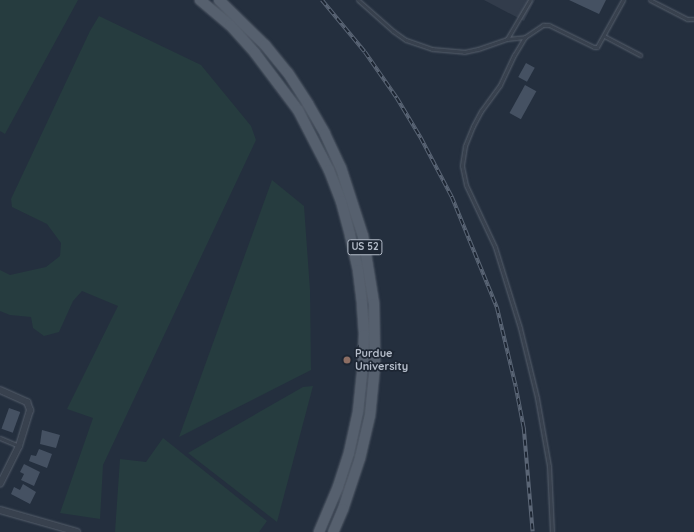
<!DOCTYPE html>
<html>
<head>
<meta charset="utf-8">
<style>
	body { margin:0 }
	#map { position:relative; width:694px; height:532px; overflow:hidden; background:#242f3e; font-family:Quicksand,sans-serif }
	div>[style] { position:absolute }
	.airport>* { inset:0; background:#323c4b }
	.green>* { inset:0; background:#263c3f }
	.building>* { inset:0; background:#455162; transform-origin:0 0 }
	.roads { filter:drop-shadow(0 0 1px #565f6c) drop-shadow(0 0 1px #565f6c) }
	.lane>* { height:3px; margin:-1.5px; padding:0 1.5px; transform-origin:1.5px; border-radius:1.5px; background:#38414e }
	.street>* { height:6px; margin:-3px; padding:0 3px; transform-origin:3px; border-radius:3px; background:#38414e }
	.primary>* { height:10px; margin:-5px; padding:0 5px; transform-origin:5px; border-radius:5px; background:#56606e }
	.rail>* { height:3.5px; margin-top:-1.75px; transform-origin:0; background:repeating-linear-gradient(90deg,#1d2633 0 6px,#5a6575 0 12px); box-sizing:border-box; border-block:1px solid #5a6575 }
	.dots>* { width:11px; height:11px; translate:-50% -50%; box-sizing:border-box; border:2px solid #1d2633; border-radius:50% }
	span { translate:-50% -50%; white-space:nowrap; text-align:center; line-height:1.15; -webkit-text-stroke:3.5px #1d2633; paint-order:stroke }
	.shield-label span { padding:1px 3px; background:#1d2633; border:1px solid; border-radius:3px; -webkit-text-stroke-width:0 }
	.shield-label { font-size:10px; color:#b4bcc9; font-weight:700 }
	.poi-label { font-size:11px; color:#b4bcc9; font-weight:700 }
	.left { translate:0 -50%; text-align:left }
</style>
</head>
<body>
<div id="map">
	<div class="airport">
		<i style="clip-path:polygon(484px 0,535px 0,524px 21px)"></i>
	</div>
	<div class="green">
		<i style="clip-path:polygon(0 0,78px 0,5px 134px,0 131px)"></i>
		<i style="clip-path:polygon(99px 16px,201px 65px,251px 126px,256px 140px,103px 465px,100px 519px,60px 513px,93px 418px,67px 409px,118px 306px,82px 291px,73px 301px,59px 332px,44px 336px,33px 328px,31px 317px,10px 315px,0 311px,0 270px,10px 275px,46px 267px,60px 256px,61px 243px,47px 224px,12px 207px,11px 199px,90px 31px)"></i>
		<i style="clip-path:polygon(272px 180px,304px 206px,310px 290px,311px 370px,179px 437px)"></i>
		<i style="clip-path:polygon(313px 386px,277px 522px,188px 453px,303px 387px)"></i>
		<i style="clip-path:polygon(163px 438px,267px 521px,259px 532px,115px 532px,120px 459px,146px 462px)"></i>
	</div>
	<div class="building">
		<i style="clip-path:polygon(569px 0,606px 0,599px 14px)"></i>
		<i style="left:526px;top:63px;width:10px;height:16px;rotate:29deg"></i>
		<i style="left:525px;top:85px;width:13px;height:32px;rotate:29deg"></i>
		<i style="left:9px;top:408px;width:12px;height:22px;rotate:20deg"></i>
		<i style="clip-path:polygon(42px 430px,60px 435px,56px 448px,40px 444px)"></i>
		<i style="clip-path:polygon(39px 449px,52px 454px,47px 468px,29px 461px,31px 455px,36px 456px)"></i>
		<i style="clip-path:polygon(24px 464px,40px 472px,34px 486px,21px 480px,24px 474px,20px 472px)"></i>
		<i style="clip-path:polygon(23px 484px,36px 492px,30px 504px,11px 494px,14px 487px,20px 490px)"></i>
	</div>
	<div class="roads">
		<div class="lane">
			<i style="left:358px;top:0;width:47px;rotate:41.5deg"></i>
			<i style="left:393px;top:31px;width:16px;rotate:35deg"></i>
			<i style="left:406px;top:40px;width:28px;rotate:19deg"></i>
			<i style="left:432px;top:49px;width:32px;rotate:5deg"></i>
			<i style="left:464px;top:52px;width:14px;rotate:-12deg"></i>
			<i style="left:478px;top:49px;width:31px;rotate:-19deg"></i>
			<i style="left:507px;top:39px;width:18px;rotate:-6deg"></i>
			<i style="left:525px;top:37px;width:22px;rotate:-34deg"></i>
			<i style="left:543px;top:25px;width:6px"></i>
			<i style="left:549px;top:25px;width:50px;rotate:26.1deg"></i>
			<i style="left:594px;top:47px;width:3px"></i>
			<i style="left:597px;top:47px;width:54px;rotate:-61deg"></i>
			<i style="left:650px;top:0;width:42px;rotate:27.2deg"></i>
			<i style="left:687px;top:19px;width:7px"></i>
			<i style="left:604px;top:36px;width:41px;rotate:27.8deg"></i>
			<i style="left:525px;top:37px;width:21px;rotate:121deg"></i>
			<i style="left:514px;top:55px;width:33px;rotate:115deg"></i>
			<i style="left:500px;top:85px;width:32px;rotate:126deg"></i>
			<i style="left:481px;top:111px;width:17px;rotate:118deg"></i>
			<i style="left:473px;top:126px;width:22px;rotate:112deg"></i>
			<i style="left:465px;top:146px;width:20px;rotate:99deg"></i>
			<i style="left:462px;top:166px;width:19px;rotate:78deg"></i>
			<i style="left:466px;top:185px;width:68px;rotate:64.9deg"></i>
			<i style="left:495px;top:247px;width:85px;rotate:72.8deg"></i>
			<i style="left:520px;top:328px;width:72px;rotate:76.3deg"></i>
			<i style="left:537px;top:398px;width:69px;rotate:80deg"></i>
			<i style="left:549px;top:466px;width:66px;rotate:87.4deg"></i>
			<i style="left:507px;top:39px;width:45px;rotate:-59.5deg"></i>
			<i style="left:0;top:438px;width:21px;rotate:23deg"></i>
		</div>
		<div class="street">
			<i style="left:0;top:390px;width:30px;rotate:24deg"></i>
			<i style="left:27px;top:402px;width:9px;rotate:69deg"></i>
			<i style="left:30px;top:410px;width:38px;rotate:107deg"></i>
			<i style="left:19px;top:446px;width:42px;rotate:116.6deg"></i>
			<i style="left:0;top:510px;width:80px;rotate:15.9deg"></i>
		</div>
		<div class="primary">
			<i style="left:200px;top:0;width:39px;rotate:40deg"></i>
			<i style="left:230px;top:25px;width:38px;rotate:48deg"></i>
			<i style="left:255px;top:53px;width:71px;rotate:53deg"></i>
			<i style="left:298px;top:110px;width:68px;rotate:62.7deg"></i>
			<i style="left:329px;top:170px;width:33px;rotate:69deg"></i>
			<i style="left:341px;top:201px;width:35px;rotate:75deg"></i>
			<i style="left:350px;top:235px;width:36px;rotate:77deg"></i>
			<i style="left:358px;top:270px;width:34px;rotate:83deg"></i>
			<i style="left:362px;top:304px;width:31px;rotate:86deg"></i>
			<i style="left:364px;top:335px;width:29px;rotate:92deg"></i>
			<i style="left:363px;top:364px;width:48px;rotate:95.9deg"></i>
			<i style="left:358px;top:412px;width:42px;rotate:102.4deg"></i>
			<i style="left:349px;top:453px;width:36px;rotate:108deg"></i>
			<i style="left:338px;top:487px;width:49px;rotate:112.9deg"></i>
			<i style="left:219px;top:0;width:64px;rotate:44.4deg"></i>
			<i style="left:265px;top:45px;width:36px;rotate:51deg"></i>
			<i style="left:288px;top:73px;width:37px;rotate:57deg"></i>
			<i style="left:308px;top:104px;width:34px;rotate:60deg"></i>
			<i style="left:325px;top:134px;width:38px;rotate:65deg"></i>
			<i style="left:341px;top:168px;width:71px;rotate:72.1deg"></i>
			<i style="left:363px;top:236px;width:69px;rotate:80.8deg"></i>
			<i style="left:374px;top:304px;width:61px;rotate:89.1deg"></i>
			<i style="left:375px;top:365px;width:50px;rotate:95.7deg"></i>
			<i style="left:370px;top:415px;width:44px;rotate:103.1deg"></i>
			<i style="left:360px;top:458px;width:54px;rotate:108.4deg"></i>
			<i style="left:343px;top:509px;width:25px;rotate:113deg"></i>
		</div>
	</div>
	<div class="rail">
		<i style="left:322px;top:0;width:67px;rotate:50.4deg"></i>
		<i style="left:365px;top:52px;width:56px;rotate:55.2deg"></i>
		<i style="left:397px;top:98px;width:47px;rotate:59deg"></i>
		<i style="left:421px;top:138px;width:67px;rotate:62.3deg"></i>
		<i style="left:452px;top:197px;width:119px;rotate:67.8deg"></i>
		<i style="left:497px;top:307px;width:82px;rotate:76.6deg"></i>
		<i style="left:516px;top:387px;width:42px;rotate:79deg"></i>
		<i style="left:524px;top:428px;width:104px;rotate:85.1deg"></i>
	</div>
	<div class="dots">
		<i style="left:347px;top:360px;background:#8d6e63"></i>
	</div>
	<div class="shield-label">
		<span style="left:365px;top:247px">US 52</span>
	</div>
	<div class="poi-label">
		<span class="left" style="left:355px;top:360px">Purdue<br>University</span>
	</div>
</div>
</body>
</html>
